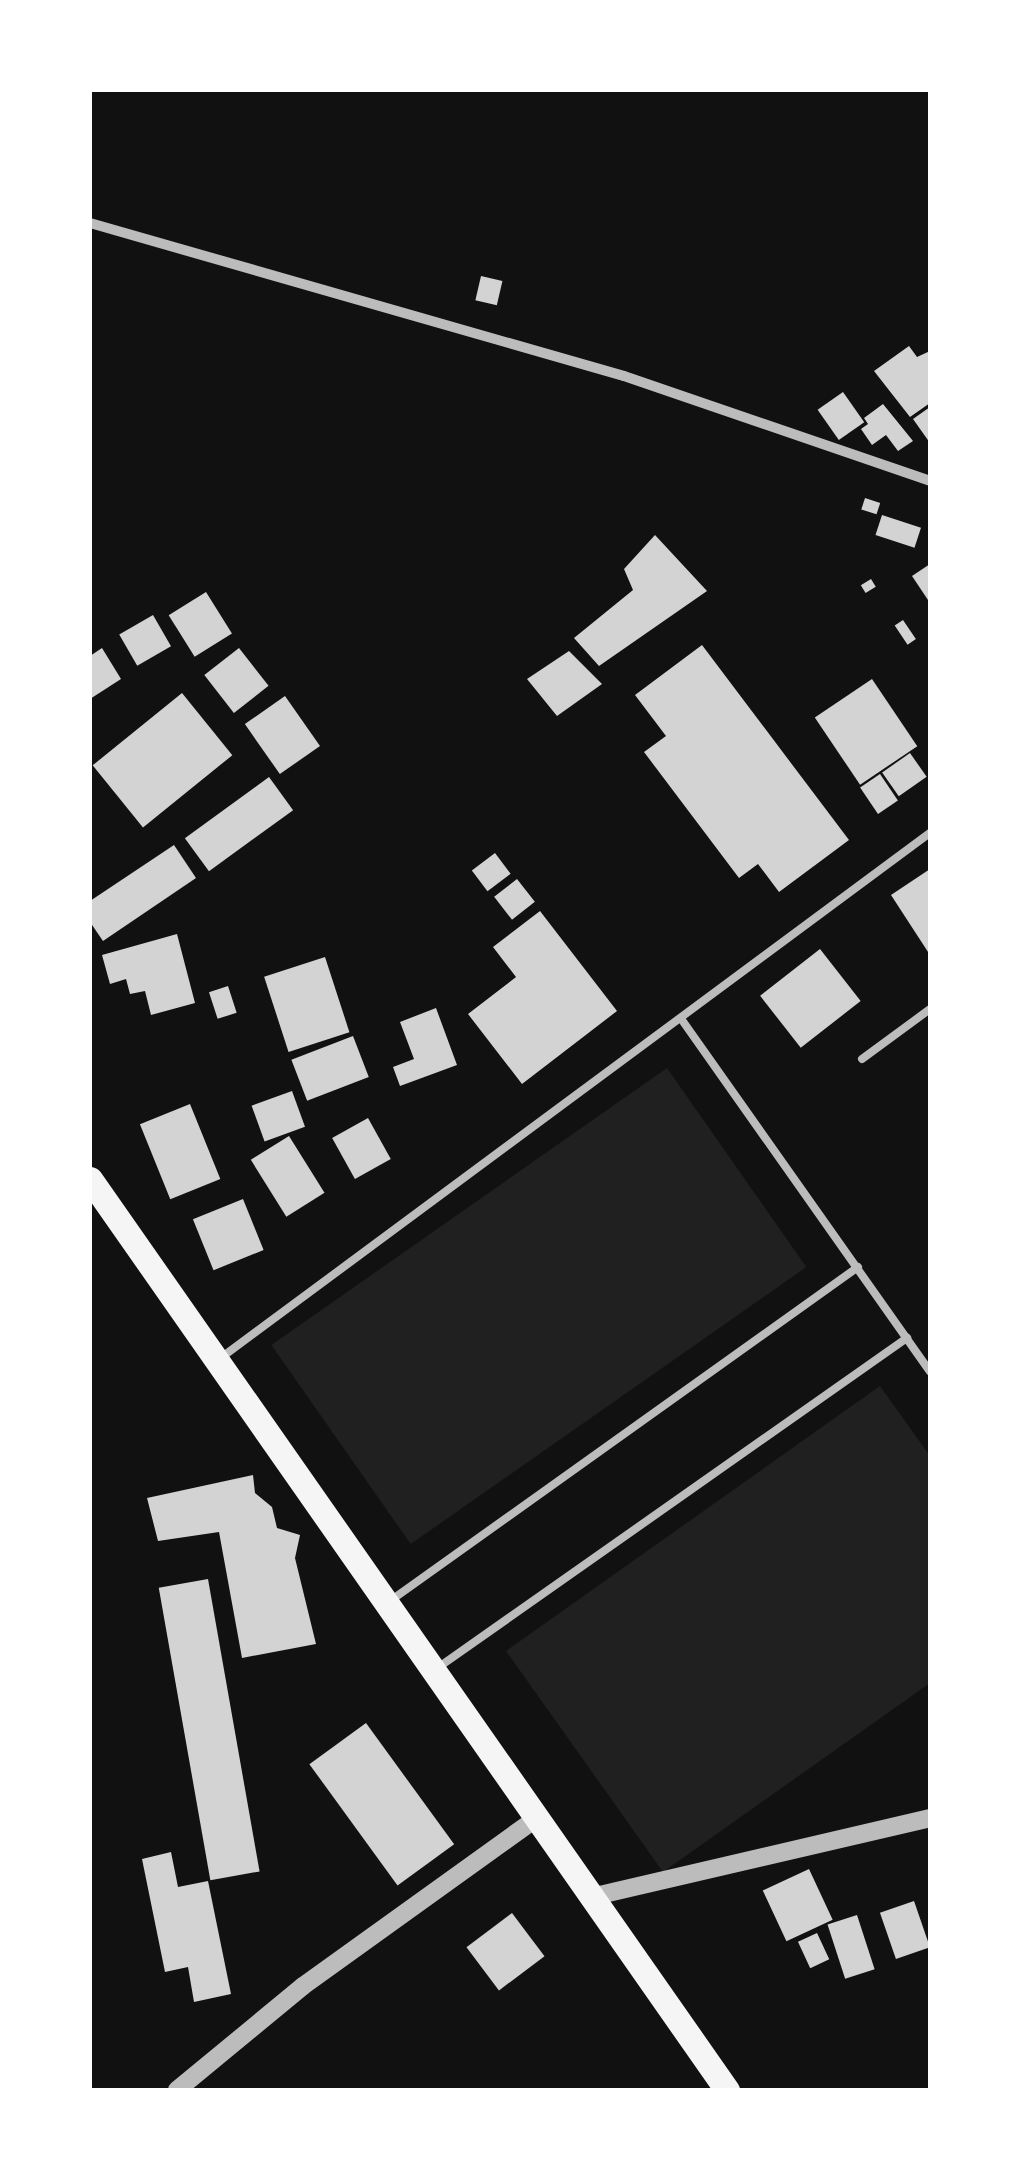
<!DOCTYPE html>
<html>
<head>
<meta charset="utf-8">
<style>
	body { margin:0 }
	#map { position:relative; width:1020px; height:2180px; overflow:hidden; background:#111; font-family:Manrope,sans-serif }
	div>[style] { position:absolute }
	.green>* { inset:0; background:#202020; transform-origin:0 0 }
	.building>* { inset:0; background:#d3d3d3; transform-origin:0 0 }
	.service>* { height:8px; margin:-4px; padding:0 4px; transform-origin:4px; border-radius:4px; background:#bcbcbc }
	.minor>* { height:10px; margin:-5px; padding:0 5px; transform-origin:5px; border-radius:5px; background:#bcbcbc }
	.tertiary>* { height:18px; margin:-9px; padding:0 9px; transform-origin:9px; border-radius:9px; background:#bcbcbc }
	.primary>* { height:25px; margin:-12.5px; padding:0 12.5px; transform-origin:12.5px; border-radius:12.5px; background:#f5f5f5 }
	span { translate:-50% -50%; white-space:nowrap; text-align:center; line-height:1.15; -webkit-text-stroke:8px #fff; paint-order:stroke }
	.frame { position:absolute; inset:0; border:92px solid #fff; pointer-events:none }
</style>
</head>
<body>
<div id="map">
	<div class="green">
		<i style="left:667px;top:1068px;width:243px;height:483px;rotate:55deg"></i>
		<i style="clip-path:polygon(880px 1386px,930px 1456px,930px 1683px,663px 1872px,506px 1651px)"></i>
	</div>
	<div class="building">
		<i style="left:481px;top:276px;width:22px;height:25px;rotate:13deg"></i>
		<i style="clip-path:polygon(909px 346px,917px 357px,930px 351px,930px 403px,910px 417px,874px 371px)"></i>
		<i style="left:843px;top:392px;width:37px;height:31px;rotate:55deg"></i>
		<i style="clip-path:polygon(883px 404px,913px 441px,898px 451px,886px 435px,872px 445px,861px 429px,868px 424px,864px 418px)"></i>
		<i style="clip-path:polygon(930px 407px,930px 443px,913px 419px)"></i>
		<i style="left:865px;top:498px;width:16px;height:12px;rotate:18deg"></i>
		<i style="left:882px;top:515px;width:41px;height:21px;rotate:18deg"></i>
		<i style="clip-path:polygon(655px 535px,707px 591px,599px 666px,574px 638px,633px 590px,624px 569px)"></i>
		<i style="clip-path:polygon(930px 564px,930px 603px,912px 576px)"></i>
		<i style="left:871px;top:579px;width:9px;height:12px;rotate:58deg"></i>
		<i style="left:206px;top:592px;width:49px;height:44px;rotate:58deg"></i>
		<i style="left:153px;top:615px;width:36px;height:39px;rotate:60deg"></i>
		<i style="left:903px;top:620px;width:23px;height:10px;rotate:56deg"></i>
		<i style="clip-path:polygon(702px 645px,849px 840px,779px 892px,758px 864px,739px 878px,644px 752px,666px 736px,635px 695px)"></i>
		<i style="clip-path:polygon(102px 648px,121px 679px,90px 699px,90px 656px)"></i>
		<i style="left:239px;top:648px;width:48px;height:44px;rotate:52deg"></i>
		<i style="clip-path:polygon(569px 651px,602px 684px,557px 716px,527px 679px)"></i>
		<i style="left:872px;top:679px;width:81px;height:69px;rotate:56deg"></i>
		<i style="left:182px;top:693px;width:80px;height:115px;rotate:51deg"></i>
		<i style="left:285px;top:696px;width:61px;height:49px;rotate:55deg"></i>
		<i style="left:910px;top:753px;width:29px;height:34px;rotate:55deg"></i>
		<i style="left:880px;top:774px;width:32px;height:24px;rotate:56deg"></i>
		<i style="left:269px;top:777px;width:41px;height:104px;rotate:54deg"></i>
		<i style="clip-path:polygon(174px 845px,196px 878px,103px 941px,90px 922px,90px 901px)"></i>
		<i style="left:495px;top:853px;width:26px;height:29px;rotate:53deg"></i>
		<i style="clip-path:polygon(930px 869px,930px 955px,891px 895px)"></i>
		<i style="left:517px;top:879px;width:29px;height:29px;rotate:52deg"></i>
		<i style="clip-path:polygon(540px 911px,617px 1011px,522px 1084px,468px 1014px,516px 977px,493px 947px)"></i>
		<i style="clip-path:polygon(177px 934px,195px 1003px,151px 1015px,145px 991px,130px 994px,126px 979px,110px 984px,102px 955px)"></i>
		<i style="left:820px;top:949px;width:66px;height:76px;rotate:52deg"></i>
		<i style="left:325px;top:957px;width:79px;height:64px;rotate:72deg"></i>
		<i style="left:228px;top:986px;width:28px;height:20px;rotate:72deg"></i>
		<i style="clip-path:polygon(436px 1008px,457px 1065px,400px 1086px,393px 1067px,414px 1059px,400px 1022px)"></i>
		<i style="left:353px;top:1036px;width:44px;height:66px;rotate:69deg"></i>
		<i style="left:292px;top:1091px;width:38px;height:43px;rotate:70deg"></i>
		<i style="left:190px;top:1104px;width:81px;height:54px;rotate:68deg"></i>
		<i style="left:368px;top:1118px;width:47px;height:41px;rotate:61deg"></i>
		<i style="left:289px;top:1136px;width:67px;height:45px;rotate:58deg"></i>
		<i style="left:243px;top:1199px;width:55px;height:54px;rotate:68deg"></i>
		<i style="clip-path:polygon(253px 1475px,255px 1493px,272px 1507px,277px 1528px,300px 1535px,295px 1558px,316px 1644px,242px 1658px,219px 1532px,158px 1541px,147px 1498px)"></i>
		<i style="left:208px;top:1579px;width:297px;height:50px;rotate:80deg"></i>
		<i style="left:366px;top:1723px;width:150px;height:70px;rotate:54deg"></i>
		<i style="clip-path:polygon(171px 1852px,178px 1887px,208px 1881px,231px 1994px,194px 2002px,188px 1967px,165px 1972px,142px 1859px)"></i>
		<i style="left:809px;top:1869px;width:56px;height:51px;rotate:65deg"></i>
		<i style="left:914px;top:1901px;width:49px;height:36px;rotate:71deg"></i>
		<i style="left:512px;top:1913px;width:54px;height:57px;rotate:53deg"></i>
		<i style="left:857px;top:1915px;width:57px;height:31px;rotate:72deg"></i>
		<i style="left:817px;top:1933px;width:29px;height:21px;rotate:65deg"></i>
	</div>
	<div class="service">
		<i style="left:682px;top:1020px;width:430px;rotate:54.8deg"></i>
		<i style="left:862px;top:1059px;width:84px;rotate:-36.3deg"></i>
		<i style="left:222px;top:1357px;width:881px;rotate:-36.51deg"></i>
		<i style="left:390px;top:1601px;width:575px;rotate:-35.51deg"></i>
		<i style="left:436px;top:1669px;width:576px;rotate:-35.1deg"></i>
	</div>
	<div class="minor">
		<i style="left:90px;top:223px;width:555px;rotate:15.99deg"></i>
		<i style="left:624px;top:376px;width:324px;rotate:18.9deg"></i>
	</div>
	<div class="tertiary">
		<i style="left:591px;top:1897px;width:348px;rotate:-13.1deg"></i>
		<i style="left:177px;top:2090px;width:163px;rotate:-39.5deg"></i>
		<i style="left:303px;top:1986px;width:288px;rotate:-35.7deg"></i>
	</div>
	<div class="primary">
		<i style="left:90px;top:1179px;width:1112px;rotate:55.04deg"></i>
	</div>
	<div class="frame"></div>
</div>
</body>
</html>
